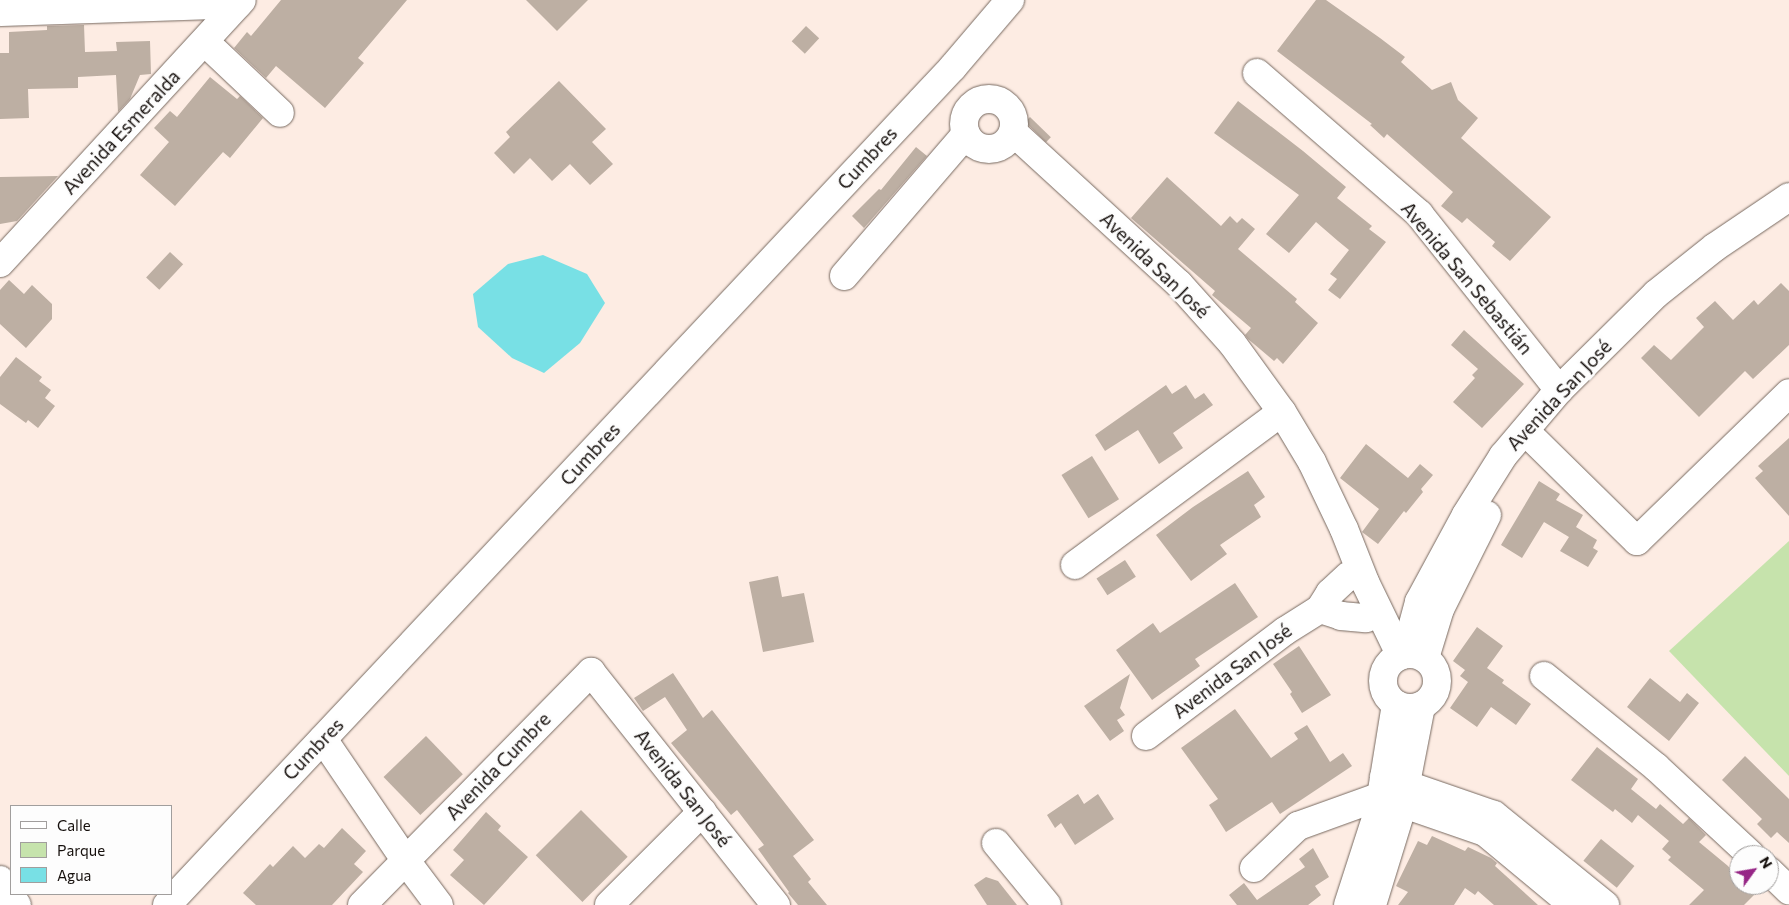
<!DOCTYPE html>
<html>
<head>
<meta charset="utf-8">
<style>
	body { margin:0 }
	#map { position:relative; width:1789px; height:905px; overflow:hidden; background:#fdece3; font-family:Commissioner,sans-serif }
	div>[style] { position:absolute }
	.green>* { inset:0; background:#c6e3ac }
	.water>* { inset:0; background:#78e0e5 }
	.building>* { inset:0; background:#bdafa3; transform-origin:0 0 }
	.roads { filter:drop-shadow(0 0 1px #776960) drop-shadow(0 0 1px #776960) }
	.minor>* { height:28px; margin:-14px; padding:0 14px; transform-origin:14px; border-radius:14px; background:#fff }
	.minor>.ring { margin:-14px; padding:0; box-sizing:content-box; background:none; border:28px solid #fff; border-radius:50% }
	span { translate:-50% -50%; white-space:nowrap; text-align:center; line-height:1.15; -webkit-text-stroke:5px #fdfdfd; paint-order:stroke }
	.street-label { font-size:19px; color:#16100d }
	.legend { position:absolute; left:10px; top:805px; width:162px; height:90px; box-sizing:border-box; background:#fdfdfd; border:1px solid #a19e9d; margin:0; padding:6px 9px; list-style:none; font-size:15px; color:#16100d }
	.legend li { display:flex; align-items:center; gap:10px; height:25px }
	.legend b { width:25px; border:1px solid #a19e9d }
	.north { position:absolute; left:1729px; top:845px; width:50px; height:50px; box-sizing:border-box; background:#fdfdfd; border:1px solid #a19e9d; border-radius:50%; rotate:58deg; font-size:14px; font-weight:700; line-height:20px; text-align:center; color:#16100d }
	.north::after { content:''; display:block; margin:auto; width:18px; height:22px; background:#962686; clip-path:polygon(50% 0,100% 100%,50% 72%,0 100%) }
</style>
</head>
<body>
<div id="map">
	<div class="green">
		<i style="clip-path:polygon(1789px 541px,1789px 776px,1669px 651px)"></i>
	</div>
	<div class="water">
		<i style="clip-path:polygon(543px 255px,587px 274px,605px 303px,580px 343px,544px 373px,512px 358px,478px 327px,473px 294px,508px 264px)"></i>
	</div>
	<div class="building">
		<i style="clip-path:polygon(281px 0,407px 0,358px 58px,364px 63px,325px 108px,276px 66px,266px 78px,234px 48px,247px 32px,251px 36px)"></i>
		<i style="clip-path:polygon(526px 0,588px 0,557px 31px)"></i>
		<i style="clip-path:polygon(1316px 0,1326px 0,1380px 38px,1405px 57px,1401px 62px,1432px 90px,1451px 82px,1458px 100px,1478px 118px,1461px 138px,1551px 217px,1510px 261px,1492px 246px,1495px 242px,1467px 218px,1462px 223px,1441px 206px,1453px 192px,1387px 134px,1384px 138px,1370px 125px,1372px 124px,1277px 51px)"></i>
		<i style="clip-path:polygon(84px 25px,85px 52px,117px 51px,116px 42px,150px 41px,151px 74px,140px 75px,130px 99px,118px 112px,116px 75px,78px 77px,78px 88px,28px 89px,29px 118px,0 119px,0 53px,9px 53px,9px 32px,47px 30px,47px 26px)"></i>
		<i style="left:806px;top:26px;width:18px;height:21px;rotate:43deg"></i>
		<i style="clip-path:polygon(210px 77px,237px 99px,240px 96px,263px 118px,230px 158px,223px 152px,175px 206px,140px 175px,169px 142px,154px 128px,170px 111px,177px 117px)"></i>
		<i style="clip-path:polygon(559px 81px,606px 129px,592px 142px,613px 164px,590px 185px,570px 164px,552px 181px,530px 158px,514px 174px,494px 153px,510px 137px,506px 132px)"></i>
		<i style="clip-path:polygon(1238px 101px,1303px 151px,1346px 187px,1337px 198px,1372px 226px,1369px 229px,1386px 242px,1340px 299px,1328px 290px,1337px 279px,1330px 274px,1349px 250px,1338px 241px,1316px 222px,1289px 253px,1266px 234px,1299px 195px,1214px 133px)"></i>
		<i style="left:1030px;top:117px;width:29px;height:7px;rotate:44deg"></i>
		<i style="clip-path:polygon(916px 147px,927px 156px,864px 228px,852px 216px,879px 189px,881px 190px)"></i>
		<i style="clip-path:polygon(58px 176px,17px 221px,0 224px,0 177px)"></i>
		<i style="clip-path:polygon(1167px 177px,1221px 226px,1230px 216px,1237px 223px,1242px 218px,1255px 229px,1238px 249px,1297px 299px,1295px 302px,1318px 323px,1283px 364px,1277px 358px,1274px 361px,1248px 339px,1245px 335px,1251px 328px,1212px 295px,1215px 291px,1131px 218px)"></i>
		<i style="left:170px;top:252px;width:18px;height:35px;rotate:43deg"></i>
		<i style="clip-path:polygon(9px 280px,24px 294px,32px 285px,52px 304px,52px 319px,26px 348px,0 324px,0 290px)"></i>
		<i style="clip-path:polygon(1781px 283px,1789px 291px,1789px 345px,1753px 379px,1745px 371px,1699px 417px,1641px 358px,1654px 345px,1671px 360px,1704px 327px,1696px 318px,1715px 301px,1733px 320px,1754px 300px,1758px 305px)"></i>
		<i style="clip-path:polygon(1464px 330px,1524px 384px,1482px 428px,1453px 402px,1475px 378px,1472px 375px,1478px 369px,1451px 345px)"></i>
		<i style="clip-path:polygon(16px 357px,42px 377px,39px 381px,51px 390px,45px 398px,55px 406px,38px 428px,28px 420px,26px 423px,0 404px,0 377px)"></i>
		<i style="clip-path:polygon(1166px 385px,1172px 394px,1186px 385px,1195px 399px,1204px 393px,1213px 405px,1173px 433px,1183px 448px,1159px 464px,1138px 430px,1105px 451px,1095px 435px)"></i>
		<i style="clip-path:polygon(1789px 438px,1789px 516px,1755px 478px,1763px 471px,1758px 466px)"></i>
		<i style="clip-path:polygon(1366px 444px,1408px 478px,1420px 464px,1433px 475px,1421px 489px,1423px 492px,1406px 513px,1404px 511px,1378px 544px,1362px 532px,1379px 509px,1340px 478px)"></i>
		<i style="left:1092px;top:456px;width:51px;height:36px;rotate:58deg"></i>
		<i style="clip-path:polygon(1248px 471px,1265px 497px,1254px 505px,1261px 517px,1220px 545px,1227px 554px,1191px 581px,1156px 535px,1193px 507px)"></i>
		<i style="clip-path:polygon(1539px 481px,1560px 494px,1556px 500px,1583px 515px,1576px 527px,1597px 540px,1593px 548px,1598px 551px,1588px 567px,1560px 551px,1569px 537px,1544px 522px,1522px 558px,1501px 545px)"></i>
		<i style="left:1125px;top:560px;width:20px;height:34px;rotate:57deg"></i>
		<i style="clip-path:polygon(778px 576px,782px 597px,804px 593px,814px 642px,763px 652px,749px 582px)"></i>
		<i style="clip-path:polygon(1235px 583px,1258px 617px,1195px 659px,1200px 666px,1152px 700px,1116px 650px,1153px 623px,1160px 633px)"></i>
		<i style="clip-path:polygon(1477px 627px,1503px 646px,1487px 668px,1504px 680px,1502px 683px,1531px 704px,1516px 725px,1491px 707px,1477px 727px,1450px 708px,1468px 682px,1460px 676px,1465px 670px,1453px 661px)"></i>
		<i style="clip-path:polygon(1299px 646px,1331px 695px,1302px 713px,1290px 694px,1292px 692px,1273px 664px)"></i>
		<i style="clip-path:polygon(673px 673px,703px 718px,712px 710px,814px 840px,793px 856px,811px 879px,808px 882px,827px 905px,798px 905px,788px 893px,789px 892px,758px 849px,764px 845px,737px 810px,731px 815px,671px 743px,687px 730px,665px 697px,643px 711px,634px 698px)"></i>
		<i style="clip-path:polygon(1130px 674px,1120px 708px,1125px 715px,1117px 720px,1124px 731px,1110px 741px,1084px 706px)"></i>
		<i style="clip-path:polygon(1650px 678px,1680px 702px,1687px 693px,1699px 703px,1669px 741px,1627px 707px)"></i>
		<i style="clip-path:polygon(1235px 709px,1271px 758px,1298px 739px,1294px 733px,1307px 725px,1330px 762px,1343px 753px,1352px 766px,1280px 814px,1272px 802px,1226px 832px,1209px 805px,1218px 799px,1181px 748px)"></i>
		<i style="left:426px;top:736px;width:53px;height:59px;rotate:46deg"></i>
		<i style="clip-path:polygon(1597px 747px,1638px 779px,1631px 789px,1656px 809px,1660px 804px,1683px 824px,1689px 818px,1706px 835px,1699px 842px,1728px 866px,1739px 879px,1739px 885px,1763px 886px,1744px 905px,1689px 905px,1704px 890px,1668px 860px,1671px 857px,1662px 849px,1669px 841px,1638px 815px,1632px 823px,1615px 809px,1613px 812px,1571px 780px)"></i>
		<i style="clip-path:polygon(1745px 756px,1789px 799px,1789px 843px,1777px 832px,1771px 838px,1757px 824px,1762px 819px,1722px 780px)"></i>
		<i style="clip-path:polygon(1078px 794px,1084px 804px,1098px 794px,1114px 819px,1075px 845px,1061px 823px,1055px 828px,1047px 815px)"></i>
		<i style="left:581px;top:810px;width:66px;height:64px;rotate:45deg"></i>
		<i style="clip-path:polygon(486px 812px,501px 826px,498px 830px,528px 857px,484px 905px,450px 875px,464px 860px,453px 850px)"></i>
		<i style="clip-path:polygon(342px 828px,366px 851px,354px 864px,363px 872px,332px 905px,256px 905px,243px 893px,270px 864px,273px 867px,293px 846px,305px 858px,319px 844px,324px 848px)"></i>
		<i style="clip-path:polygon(1432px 836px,1465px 851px,1468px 847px,1491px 858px,1497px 863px,1495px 866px,1538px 905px,1494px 905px,1478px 891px,1475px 895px,1465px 888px,1454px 905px,1398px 905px,1408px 892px,1396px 886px,1418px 841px,1427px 845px)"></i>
		<i style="left:1601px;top:839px;width:43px;height:28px;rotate:39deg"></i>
		<i style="clip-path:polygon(1313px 848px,1329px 877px,1315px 886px,1321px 895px,1308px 905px,1237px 905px,1229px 895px,1244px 883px,1257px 900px,1305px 867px,1299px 859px)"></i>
		<i style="clip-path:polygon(986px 877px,998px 881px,1017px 905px,987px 905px,974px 885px)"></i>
	</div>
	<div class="roads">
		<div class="minor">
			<i style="left:0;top:12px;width:238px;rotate:-1.9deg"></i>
			<i style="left:205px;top:42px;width:103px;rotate:43.4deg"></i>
			<i style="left:1257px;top:73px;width:215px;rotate:41deg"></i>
			<i style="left:1419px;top:214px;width:225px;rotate:51.5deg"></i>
			<i class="ring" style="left:964px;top:99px;width:22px;height:22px"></i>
			<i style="left:1013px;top:132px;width:225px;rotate:42.5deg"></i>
			<i style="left:1179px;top:284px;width:79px;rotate:48.1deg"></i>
			<i style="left:1232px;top:343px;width:85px;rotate:54.1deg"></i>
			<i style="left:1282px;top:412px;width:58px;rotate:59deg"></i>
			<i style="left:1312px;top:462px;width:74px;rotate:64.5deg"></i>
			<i style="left:1344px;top:529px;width:57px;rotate:68.4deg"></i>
			<i style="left:1365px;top:582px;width:82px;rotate:64.1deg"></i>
			<i style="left:0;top:263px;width:357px;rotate:-47.4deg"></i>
			<i style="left:844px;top:276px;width:187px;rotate:-49.3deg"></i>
			<i style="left:1525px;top:431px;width:157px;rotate:44.5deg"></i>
			<i style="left:1637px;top:541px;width:212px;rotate:-44.2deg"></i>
			<i style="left:1075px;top:565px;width:257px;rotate:-36.5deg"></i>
			<i style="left:1320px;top:609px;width:22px;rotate:18deg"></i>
			<i style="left:1341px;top:616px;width:25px;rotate:5deg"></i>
			<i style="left:1405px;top:654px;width:54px;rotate:-74.9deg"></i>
			<i style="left:1419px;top:602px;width:99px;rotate:-61.6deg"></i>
			<i style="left:1466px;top:515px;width:70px;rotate:-57.9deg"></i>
			<i style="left:1503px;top:456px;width:87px;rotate:-49.7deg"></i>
			<i style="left:1559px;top:390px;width:136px;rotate:-44.7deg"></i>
			<i style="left:1656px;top:294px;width:75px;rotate:-38.5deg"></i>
			<i style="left:1715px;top:247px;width:89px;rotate:-34deg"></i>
			<i class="ring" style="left:1383px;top:654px;width:26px;height:26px"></i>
			<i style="left:1425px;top:658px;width:51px;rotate:-73deg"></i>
			<i style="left:1440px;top:609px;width:105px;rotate:-63.4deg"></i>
			<i style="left:1544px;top:676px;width:144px;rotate:39.1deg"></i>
			<i style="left:1656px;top:767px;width:129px;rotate:42.8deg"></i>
			<i style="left:1146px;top:736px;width:174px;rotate:-37.1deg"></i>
			<i style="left:1285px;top:631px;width:41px;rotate:-32.2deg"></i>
			<i style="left:1320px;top:609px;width:19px;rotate:-58deg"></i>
			<i style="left:1330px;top:593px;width:25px;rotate:-43deg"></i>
			<i style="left:323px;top:739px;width:148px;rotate:55.8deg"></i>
			<i style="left:406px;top:861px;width:55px;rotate:53.1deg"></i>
			<i style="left:1384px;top:777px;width:116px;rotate:19.1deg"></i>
			<i style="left:1494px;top:815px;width:143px;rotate:39deg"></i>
			<i style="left:996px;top:843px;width:80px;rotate:50.6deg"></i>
			<i style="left:1254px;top:868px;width:61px;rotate:-43.7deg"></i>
			<i style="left:1298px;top:826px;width:88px;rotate:-19.9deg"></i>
			<i style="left:1381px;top:796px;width:110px;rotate:19.1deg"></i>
			<i style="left:1485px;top:832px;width:114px;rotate:39.7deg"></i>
			<i style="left:1769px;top:871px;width:28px;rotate:44deg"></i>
			<i style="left:0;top:880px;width:30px;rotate:56deg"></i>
			<i style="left:167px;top:905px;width:1149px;rotate:-46.83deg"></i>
			<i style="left:953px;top:67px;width:88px;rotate:-49.6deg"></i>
			<i style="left:362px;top:905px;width:327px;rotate:-45.5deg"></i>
			<i style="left:591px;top:672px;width:298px;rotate:51.6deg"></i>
			<i style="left:609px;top:905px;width:132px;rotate:-45deg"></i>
			<i style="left:1348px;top:905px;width:101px;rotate:-72.1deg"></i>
			<i style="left:1379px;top:809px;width:106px;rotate:-80.8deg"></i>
			<i style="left:1372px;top:905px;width:95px;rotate:-72.9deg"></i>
			<i style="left:1400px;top:814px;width:110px;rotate:-79deg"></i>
		</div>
	</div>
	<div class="street-label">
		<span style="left:121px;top:132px;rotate:-47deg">Avenida Esmeralda</span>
		<span style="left:867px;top:158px;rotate:-47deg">Cumbres</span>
		<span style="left:1155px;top:265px;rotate:44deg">Avenida San José</span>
		<span style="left:1467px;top:278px;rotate:50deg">Avenida San Sebastián</span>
		<span style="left:1559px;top:395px;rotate:-47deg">Avenida San José</span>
		<span style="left:590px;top:454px;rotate:-47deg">Cumbres</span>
		<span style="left:1232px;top:671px;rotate:-37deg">Avenida San José</span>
		<span style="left:313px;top:749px;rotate:-46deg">Cumbres</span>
		<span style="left:498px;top:766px;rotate:-46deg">Avenida Cumbre</span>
		<span style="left:683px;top:788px;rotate:52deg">Avenida San José</span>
	</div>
	<ul class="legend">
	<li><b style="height:6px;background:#fff"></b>Calle</li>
	<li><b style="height:14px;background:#c6e3ac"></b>Parque</li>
	<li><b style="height:14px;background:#78e0e5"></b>Agua</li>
	</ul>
	<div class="north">N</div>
</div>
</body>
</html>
